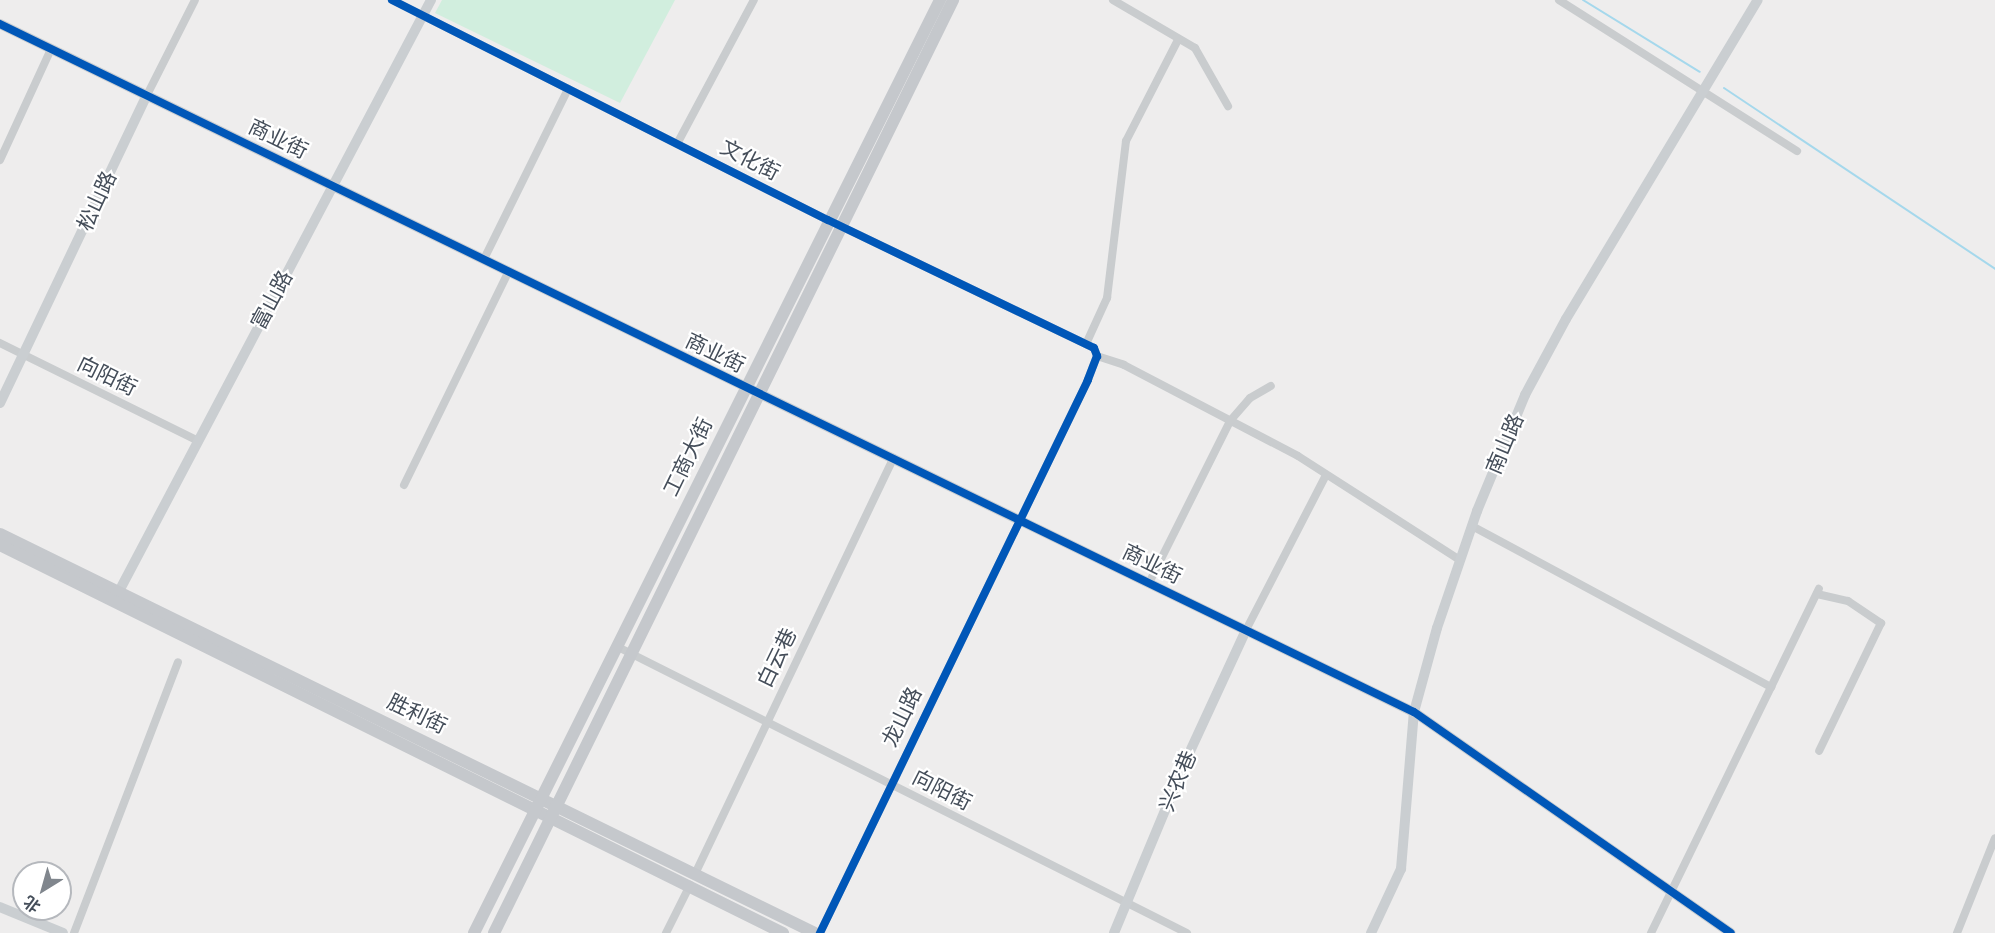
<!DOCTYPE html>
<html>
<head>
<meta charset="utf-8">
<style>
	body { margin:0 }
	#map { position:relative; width:1995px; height:933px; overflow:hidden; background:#eeeded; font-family:Helvetica,"Noto Sans SC",sans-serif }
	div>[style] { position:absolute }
	.green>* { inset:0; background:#d1eede }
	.stream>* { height:2px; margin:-1px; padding:0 1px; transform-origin:1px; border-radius:1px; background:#a5d8ec }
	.street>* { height:8px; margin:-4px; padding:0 4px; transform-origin:4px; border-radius:4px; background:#c9ccce }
	.secondary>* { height:10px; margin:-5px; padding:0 5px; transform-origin:5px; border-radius:5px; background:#caced1 }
	.primary>* { height:12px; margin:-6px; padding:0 6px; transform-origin:6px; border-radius:6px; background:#c5c8cc }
	.cycleway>* { height:8px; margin:-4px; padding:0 4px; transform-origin:4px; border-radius:4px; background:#0057b8 }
	span { translate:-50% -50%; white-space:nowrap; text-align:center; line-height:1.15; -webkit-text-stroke:4.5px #fff; paint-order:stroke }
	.street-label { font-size:21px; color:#454e5a }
	.north { position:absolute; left:12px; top:861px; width:60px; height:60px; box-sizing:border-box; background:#fff; border:2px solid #b5b8bd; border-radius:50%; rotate:217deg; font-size:16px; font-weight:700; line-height:24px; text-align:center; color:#454e5a }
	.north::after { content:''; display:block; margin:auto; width:21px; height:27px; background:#80868d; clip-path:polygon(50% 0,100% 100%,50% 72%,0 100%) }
</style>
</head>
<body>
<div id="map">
	<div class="green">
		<i style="clip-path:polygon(442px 0,675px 0,620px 103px,435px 13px)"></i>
	</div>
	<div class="stream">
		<i style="left:1583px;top:0;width:137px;rotate:31.6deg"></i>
		<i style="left:1724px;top:88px;width:326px;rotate:33.7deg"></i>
	</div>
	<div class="street">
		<i style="left:392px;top:0;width:488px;rotate:26.8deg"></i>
		<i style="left:828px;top:220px;width:295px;rotate:25.7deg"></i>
		<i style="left:1094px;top:348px;width:9px;rotate:69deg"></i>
		<i style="left:1097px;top:356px;width:26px;rotate:111deg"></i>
		<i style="left:1088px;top:380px;width:615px;rotate:115.86deg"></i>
		<i style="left:1113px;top:0;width:95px;rotate:30.3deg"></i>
		<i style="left:1195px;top:48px;width:67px;rotate:60.4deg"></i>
		<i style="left:1559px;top:0;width:282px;rotate:32.4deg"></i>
		<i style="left:147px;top:95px;width:106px;rotate:-63.2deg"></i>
		<i style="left:677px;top:144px;width:163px;rotate:-61.9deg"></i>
		<i style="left:0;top:160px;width:122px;rotate:-65.3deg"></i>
		<i style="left:484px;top:259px;width:190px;rotate:-63.7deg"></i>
		<i style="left:0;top:343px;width:221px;rotate:26.3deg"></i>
		<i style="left:1086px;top:344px;width:51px;rotate:-65.5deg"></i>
		<i style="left:1107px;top:298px;width:158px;rotate:-83.1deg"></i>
		<i style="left:1126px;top:141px;width:114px;rotate:-62.8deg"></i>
		<i style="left:1097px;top:356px;width:28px;rotate:18deg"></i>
		<i style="left:1124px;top:365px;width:196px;rotate:27.6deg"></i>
		<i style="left:1298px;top:456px;width:193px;rotate:32.7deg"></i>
		<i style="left:404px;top:485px;width:238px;rotate:-63.9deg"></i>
		<i style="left:1472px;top:526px;width:340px;rotate:28.3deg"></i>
		<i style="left:1149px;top:583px;width:181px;rotate:-63.4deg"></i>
		<i style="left:1230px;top:421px;width:30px;rotate:-49deg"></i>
		<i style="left:1250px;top:398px;width:24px;rotate:-30deg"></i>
		<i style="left:1817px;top:594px;width:32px;rotate:13deg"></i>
		<i style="left:1848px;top:601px;width:40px;rotate:34deg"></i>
		<i style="left:1881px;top:623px;width:142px;rotate:115.8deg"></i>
		<i style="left:1246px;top:630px;width:174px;rotate:-62.7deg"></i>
		<i style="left:616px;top:646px;width:639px;rotate:26.69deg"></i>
		<i style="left:695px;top:874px;width:461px;rotate:-64.5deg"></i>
		<i style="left:74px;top:933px;width:290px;rotate:-69deg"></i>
		<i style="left:666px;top:933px;width:54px;rotate:-63.4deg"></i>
		<i style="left:1651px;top:933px;width:383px;rotate:-64deg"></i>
		<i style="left:1957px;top:933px;width:102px;rotate:-68.2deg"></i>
	</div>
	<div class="secondary">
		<i style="left:0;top:24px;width:1572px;rotate:25.95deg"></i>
		<i style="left:1414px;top:712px;width:386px;rotate:34.9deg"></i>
		<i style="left:0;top:403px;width:341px;rotate:-64.5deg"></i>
		<i style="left:116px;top:597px;width:675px;rotate:-62.18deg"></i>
		<i style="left:0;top:907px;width:68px;rotate:22.4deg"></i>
		<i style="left:1114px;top:933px;width:187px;rotate:-67.4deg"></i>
		<i style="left:1186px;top:760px;width:143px;rotate:-65.2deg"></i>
		<i style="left:1371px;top:933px;width:71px;rotate:-64.9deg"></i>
		<i style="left:1401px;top:869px;width:158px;rotate:-85.3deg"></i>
		<i style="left:1414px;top:712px;width:87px;rotate:-74.7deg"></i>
		<i style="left:1437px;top:628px;width:124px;rotate:-71.1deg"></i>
		<i style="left:1477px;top:511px;width:126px;rotate:-67.5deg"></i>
		<i style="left:1525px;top:395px;width:86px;rotate:-61.7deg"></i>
		<i style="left:1566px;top:319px;width:372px;rotate:-59deg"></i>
	</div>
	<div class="primary">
		<i style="left:0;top:534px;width:907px;rotate:26.09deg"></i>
		<i style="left:0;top:545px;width:874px;rotate:26.36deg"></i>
		<i style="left:474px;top:933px;width:1043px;rotate:-63.46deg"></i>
		<i style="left:494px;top:933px;width:1040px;rotate:-63.8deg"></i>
	</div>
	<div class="cycleway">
		<i style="left:392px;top:0;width:488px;rotate:26.8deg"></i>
		<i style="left:828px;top:220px;width:295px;rotate:25.7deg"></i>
		<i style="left:1094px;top:348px;width:9px;rotate:69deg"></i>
		<i style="left:1097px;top:356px;width:26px;rotate:111deg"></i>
		<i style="left:1088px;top:380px;width:615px;rotate:115.86deg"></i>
		<i style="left:0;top:24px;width:1572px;rotate:25.95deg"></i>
		<i style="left:1414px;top:712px;width:386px;rotate:34.9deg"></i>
	</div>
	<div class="street-label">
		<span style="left:278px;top:139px;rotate:26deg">商业街</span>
		<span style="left:750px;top:160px;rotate:27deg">文化街</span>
		<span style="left:97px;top:201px;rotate:-65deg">松山路</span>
		<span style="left:272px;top:300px;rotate:-62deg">富山路</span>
		<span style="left:715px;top:353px;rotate:26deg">商业街</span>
		<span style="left:107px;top:376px;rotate:26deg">向阳街</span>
		<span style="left:1505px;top:444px;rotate:-67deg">南山路</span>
		<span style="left:688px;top:457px;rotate:-64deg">工商大街</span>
		<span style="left:1152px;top:564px;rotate:26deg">商业街</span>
		<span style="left:777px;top:658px;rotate:-64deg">白云巷</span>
		<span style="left:417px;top:714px;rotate:26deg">胜利街</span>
		<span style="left:902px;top:717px;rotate:-64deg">龙山路</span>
		<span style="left:1178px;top:781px;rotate:-67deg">兴农巷</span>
		<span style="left:942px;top:790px;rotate:27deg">向阳街</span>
	</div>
	<div class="north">北</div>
</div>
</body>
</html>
